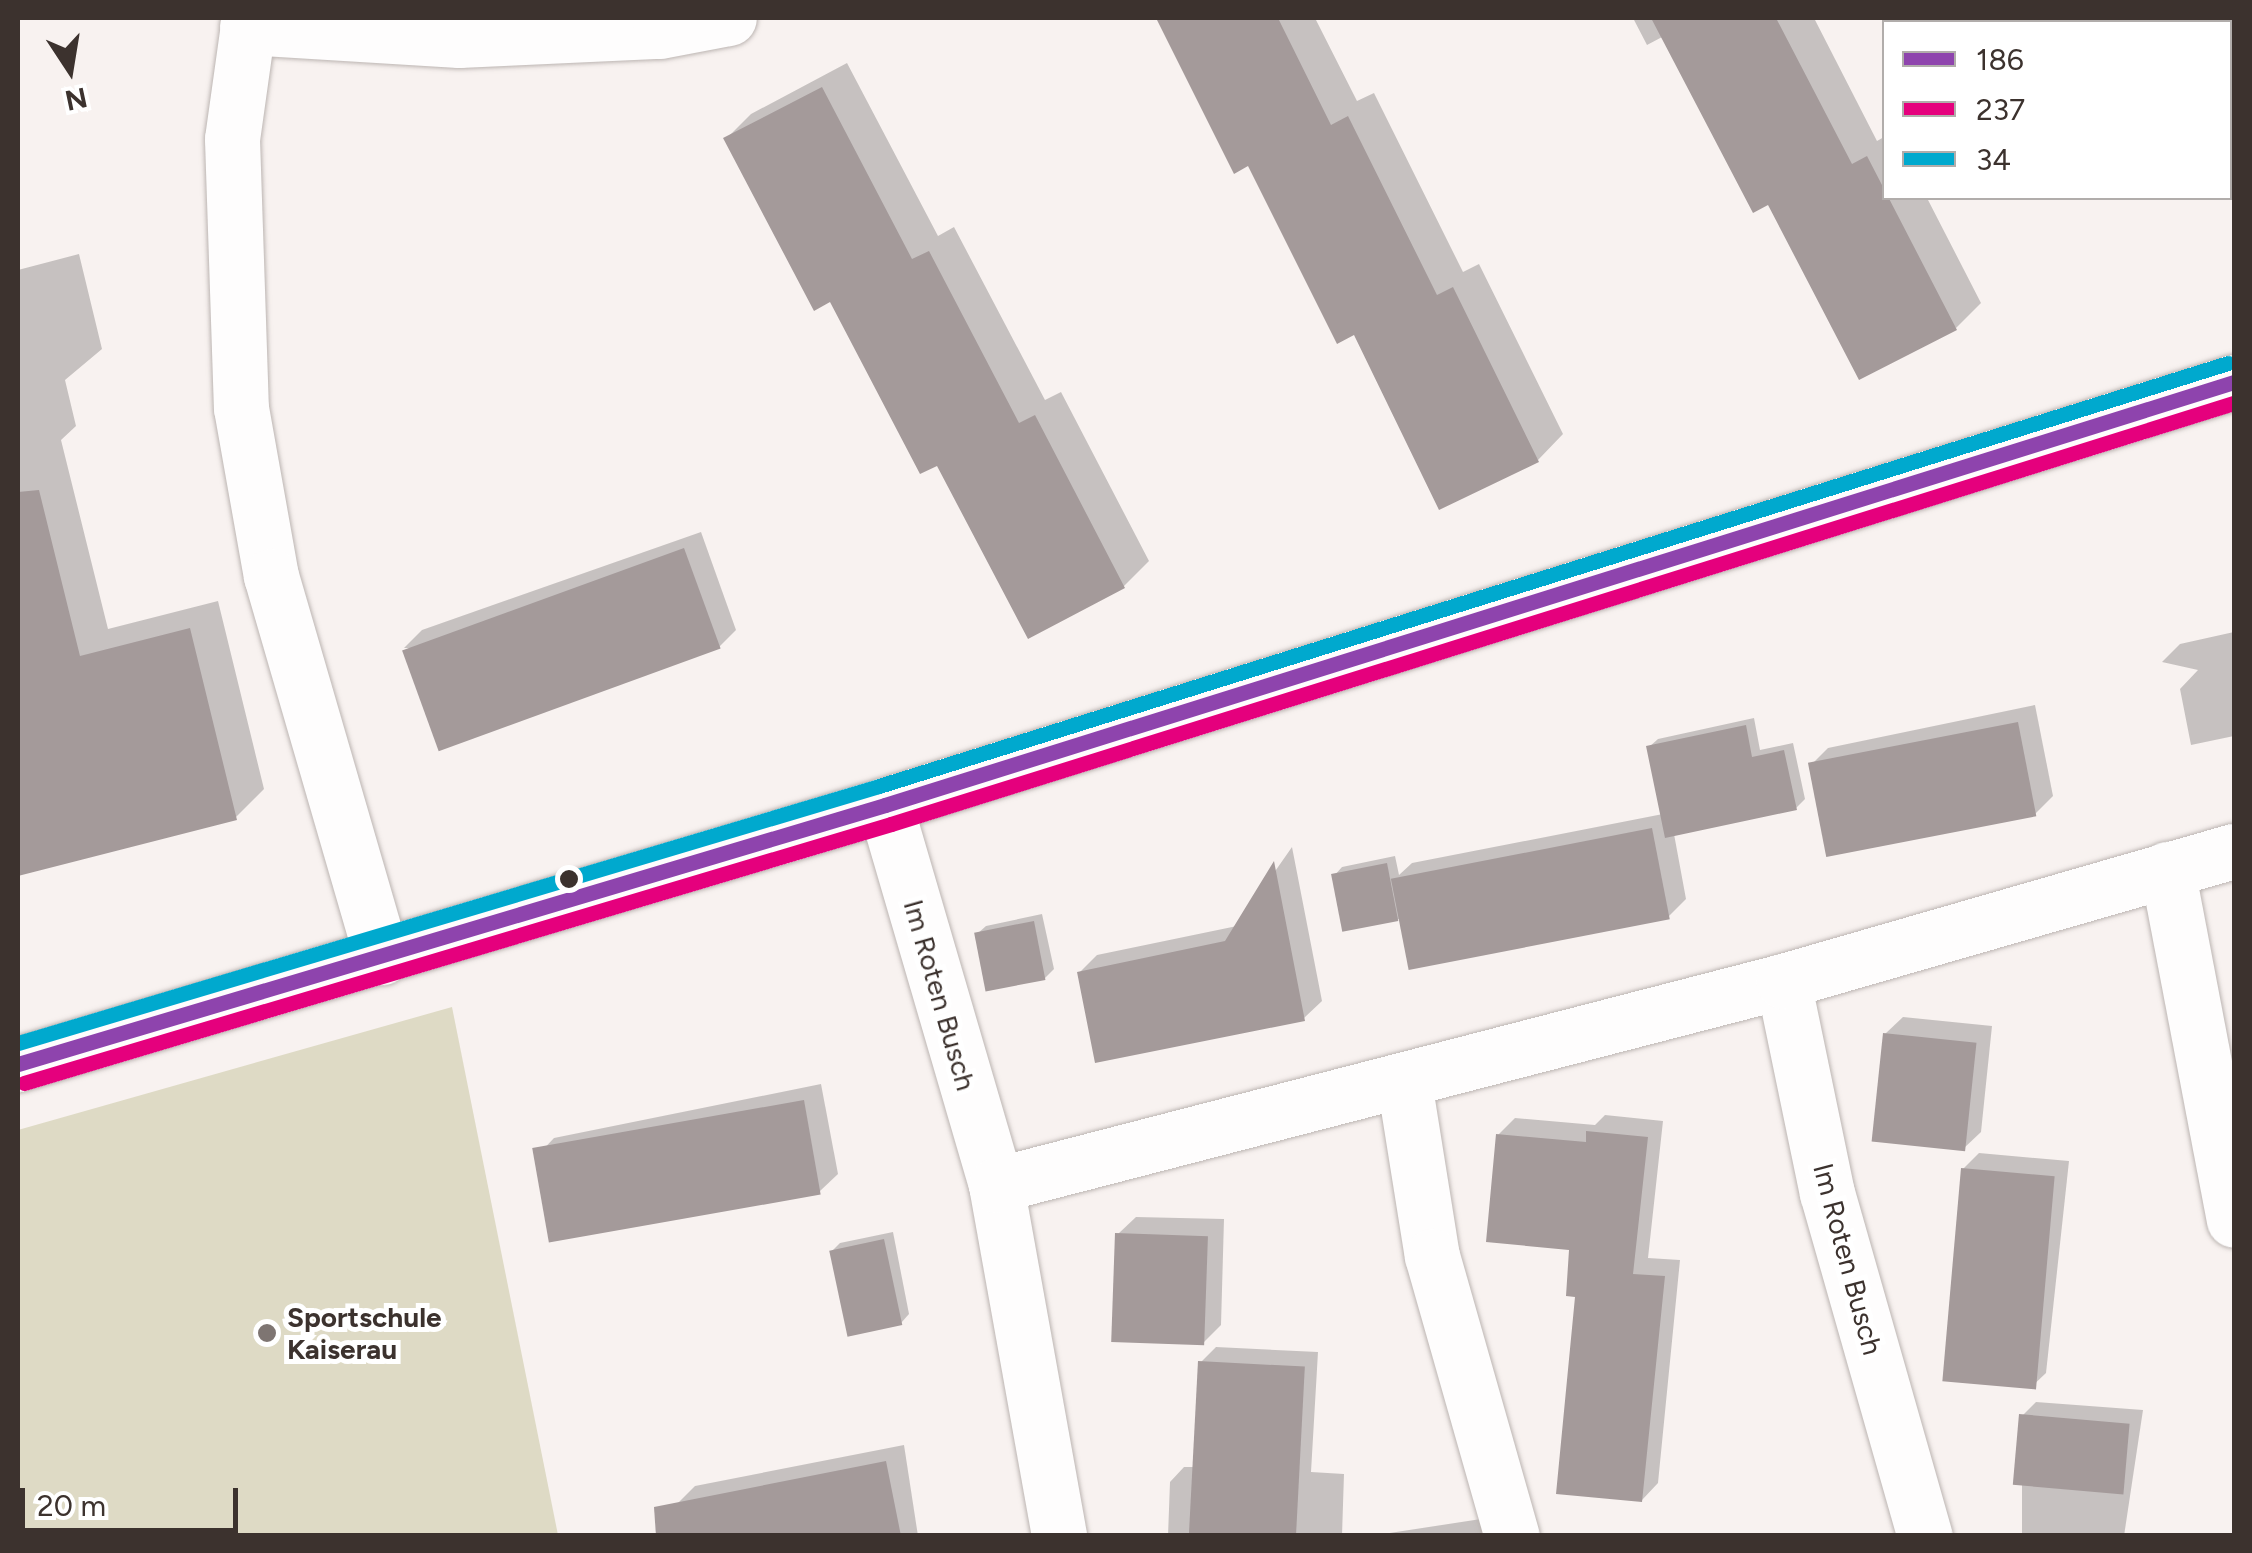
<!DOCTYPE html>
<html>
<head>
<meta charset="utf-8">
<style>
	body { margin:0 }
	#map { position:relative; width:2252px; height:1553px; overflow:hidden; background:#f8f2f0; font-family:Figtree,sans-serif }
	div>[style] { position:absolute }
	.green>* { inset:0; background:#dedac5 }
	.shadow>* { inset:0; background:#0003 }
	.building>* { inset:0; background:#a49a9a; transform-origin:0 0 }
	.roads { filter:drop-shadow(0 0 2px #bcb5b2) drop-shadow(0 0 2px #bcb5b2) }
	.street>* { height:55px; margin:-27.5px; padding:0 27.5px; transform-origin:27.5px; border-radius:27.5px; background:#fefdfd }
	.bus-1>* { height:15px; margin:-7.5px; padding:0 7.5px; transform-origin:7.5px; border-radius:7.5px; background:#8e44ad }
	.bus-2>* { height:15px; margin:-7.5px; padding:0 7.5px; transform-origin:7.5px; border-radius:7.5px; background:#e5007d }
	.bus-3>* { height:15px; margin:-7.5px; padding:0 7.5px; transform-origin:7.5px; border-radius:7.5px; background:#00a9ce }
	.dots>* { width:28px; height:28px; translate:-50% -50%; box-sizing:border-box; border:5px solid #fff; border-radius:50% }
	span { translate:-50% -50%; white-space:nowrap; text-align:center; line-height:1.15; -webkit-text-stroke:10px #fff; paint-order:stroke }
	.street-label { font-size:28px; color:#3c322e }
	.poi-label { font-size:28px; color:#3c322e; font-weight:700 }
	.left { translate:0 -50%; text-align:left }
	.frame { position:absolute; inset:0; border:20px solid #3c322e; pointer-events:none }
	.legend { position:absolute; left:1882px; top:20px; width:350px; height:180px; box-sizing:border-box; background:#fff; border:2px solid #b1adab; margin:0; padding:12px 18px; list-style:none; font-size:30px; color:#3c322e }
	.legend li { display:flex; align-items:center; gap:20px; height:50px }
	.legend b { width:50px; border:2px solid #b1adab }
	.north { position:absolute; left:20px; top:20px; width:100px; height:100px; -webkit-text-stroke:8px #fff; paint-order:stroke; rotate:168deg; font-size:28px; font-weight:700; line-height:40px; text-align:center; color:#3c322e }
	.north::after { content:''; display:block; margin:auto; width:35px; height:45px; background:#3c322e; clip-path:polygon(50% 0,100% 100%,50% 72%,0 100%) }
	.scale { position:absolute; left:20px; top:1488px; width:218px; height:45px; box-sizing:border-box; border:5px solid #3c322e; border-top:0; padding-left:12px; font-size:30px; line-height:35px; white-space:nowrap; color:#3c322e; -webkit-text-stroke:8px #fff; paint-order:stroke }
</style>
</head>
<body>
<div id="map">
	<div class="green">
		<i style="clip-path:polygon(452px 1007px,558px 1535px,18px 1535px,18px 1130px)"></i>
	</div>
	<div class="shadow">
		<i style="clip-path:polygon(1159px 18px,1315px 18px,1357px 101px,1374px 93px,1463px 272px,1479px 264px,1563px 434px,1538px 460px,1355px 332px,1249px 162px,1235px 170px)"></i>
		<i style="clip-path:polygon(1633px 18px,1814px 18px,1877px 141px,1884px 137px,1884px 198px,1927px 198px,1981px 303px,1956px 328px,1769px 202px,1664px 36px,1647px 45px)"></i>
		<i style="clip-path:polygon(2143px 18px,2234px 18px,2234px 152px,2230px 22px)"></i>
		<i style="clip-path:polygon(847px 63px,938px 236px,954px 227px,1045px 400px,1061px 392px,1149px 561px,1124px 586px,1029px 636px,938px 462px,726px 139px,751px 114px)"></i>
		<i style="clip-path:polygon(79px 254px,102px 349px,65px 380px,76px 426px,61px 440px,108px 629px,218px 601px,264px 789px,236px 817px,18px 873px,18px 270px)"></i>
		<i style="clip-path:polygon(701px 532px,736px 630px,719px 647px,404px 648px,422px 630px)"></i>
		<i style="clip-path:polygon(2234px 632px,2234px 736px,2191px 745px,2180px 689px,2198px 670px,2162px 662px,2180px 644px)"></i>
		<i style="clip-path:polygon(2035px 705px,2053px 796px,2035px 814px,1810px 766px,1828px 748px)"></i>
		<i style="clip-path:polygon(1754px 718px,1760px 750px,1793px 743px,1805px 799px,1796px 808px,1674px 834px,1686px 899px,1669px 916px,1397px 919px,1334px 876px,1342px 867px,1395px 856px,1399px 875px,1412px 863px,1663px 814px,1649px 747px,1658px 739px)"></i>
		<i style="clip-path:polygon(1292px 847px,1322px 1001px,1304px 1018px,1079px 973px,1097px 955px,1237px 926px)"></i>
		<i style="clip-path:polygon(1042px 914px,1054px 969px,1045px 978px,977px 934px,986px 926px)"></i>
		<i style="clip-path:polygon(1903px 1017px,1992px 1026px,1981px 1132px,1963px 1149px,1885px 1034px)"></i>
		<i style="clip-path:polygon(821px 1084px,838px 1174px,820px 1191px,537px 1156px,554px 1138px)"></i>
		<i style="clip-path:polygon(1605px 1115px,1663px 1121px,1648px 1258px,1680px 1260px,1658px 1483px,1642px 1500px,1578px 1295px,1572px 1248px,1498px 1135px,1515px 1118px,1595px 1125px)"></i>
		<i style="clip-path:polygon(1979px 1153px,2069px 1161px,2046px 1373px,2030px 1388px,1963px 1169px)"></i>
		<i style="clip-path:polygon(1136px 1217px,1224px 1219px,1221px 1325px,1204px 1342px,1118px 1234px)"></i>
		<i style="clip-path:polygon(893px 1232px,909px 1314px,901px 1323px,831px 1252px,840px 1243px)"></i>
		<i style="clip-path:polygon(1216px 1347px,1318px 1352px,1311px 1472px,1344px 1474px,1342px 1536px,1168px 1536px,1170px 1482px,1184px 1467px,1196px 1467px,1201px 1362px)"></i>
		<i style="clip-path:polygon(2036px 1402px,2143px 1410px,2124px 1536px,2022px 1536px,2022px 1416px)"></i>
		<i style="clip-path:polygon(904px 1445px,918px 1536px,683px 1536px,677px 1504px,695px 1486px)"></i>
		<i style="clip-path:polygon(1481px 1519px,1483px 1536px,1370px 1536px)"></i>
	</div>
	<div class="building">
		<i style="clip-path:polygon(1156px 18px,1278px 18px,1331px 125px,1348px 116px,1437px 295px,1453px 287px,1539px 462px,1439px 510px,1354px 335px,1337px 344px,1248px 166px,1234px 174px)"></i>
		<i style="clip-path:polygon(1651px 18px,1776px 18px,1852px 164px,1867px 156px,1957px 330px,1859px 380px,1768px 205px,1753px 213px)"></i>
		<i style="clip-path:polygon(822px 87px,912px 259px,929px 251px,1019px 423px,1035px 415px,1125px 588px,1028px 639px,937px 466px,920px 474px,830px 302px,814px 311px,723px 138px)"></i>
		<i style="clip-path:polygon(39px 490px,80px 656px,190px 628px,237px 820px,18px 876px,18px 492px)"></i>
		<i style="left:684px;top:548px;width:107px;height:300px;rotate:70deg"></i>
		<i style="left:2018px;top:722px;width:96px;height:214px;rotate:79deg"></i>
		<i style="clip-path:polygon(1746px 725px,1752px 757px,1784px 750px,1797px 810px,1665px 838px,1646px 746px)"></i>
		<i style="left:1652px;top:828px;width:93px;height:266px;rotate:79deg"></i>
		<i style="clip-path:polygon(1274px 861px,1305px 1021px,1095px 1063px,1077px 972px,1225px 941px)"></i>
		<i style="left:1387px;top:863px;width:59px;height:57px;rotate:79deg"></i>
		<i style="left:1034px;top:921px;width:60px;height:61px;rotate:79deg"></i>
		<i style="left:1883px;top:1033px;width:94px;height:109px;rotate:6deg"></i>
		<i style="left:804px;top:1100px;width:96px;height:276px;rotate:80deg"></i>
		<i style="clip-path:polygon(1586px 1131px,1648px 1137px,1633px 1274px,1665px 1276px,1642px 1502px,1556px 1494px,1575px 1297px,1566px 1296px,1569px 1250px,1486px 1242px,1496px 1134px,1586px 1142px)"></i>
		<i style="left:1961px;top:1168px;width:94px;height:214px;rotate:5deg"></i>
		<i style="left:1115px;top:1233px;width:93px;height:109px;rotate:2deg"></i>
		<i style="left:884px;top:1239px;width:88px;height:56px;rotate:78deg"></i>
		<i style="left:1198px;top:1361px;width:107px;height:175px;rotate:3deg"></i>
		<i style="left:2019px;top:1414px;width:111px;height:71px;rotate:5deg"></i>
		<i style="clip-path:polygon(886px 1461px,901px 1536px,656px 1536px,654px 1507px)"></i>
	</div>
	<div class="roads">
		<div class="street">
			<i style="left:249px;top:18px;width:122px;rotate:98deg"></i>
			<i style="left:232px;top:139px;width:269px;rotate:88.1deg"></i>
			<i style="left:241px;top:408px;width:171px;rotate:79.9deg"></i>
			<i style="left:271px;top:576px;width:397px;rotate:73.8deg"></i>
			<i style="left:247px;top:27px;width:212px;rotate:3.5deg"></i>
			<i style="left:459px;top:40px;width:201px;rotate:-2.6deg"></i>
			<i style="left:660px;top:31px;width:70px;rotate:-10.7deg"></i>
			<i style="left:885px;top:805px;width:396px;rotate:73.7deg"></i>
			<i style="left:996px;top:1185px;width:357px;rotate:79.8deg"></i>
			<i style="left:2167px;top:869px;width:357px;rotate:79.2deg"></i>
			<i style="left:1783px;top:981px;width:217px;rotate:78.3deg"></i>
			<i style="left:1827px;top:1193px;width:357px;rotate:74.1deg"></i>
			<i style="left:18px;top:1064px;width:905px;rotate:-16.63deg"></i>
			<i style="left:885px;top:805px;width:1414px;rotate:-17.41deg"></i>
			<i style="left:1404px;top:1082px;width:176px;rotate:80.9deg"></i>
			<i style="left:1432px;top:1256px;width:291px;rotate:74.1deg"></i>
			<i style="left:996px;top:1185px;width:813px;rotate:-14.53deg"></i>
			<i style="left:1783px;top:981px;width:469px;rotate:-16.1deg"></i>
		</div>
	</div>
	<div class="bus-1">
		<i style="left:18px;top:1064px;width:905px;rotate:-16.63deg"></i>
		<i style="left:885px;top:805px;width:1414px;rotate:-17.41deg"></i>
	</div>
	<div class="bus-2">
		<i style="left:24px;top:1083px;width:905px;rotate:-16.63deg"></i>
		<i style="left:891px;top:824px;width:1407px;rotate:-17.41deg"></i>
	</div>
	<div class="bus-3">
		<i style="left:18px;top:1043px;width:899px;rotate:-16.62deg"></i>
		<i style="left:879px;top:786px;width:1414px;rotate:-17.41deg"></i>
	</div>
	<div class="dots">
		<i style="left:569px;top:879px;background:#3c322e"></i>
		<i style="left:267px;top:1333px;background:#7e7572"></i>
	</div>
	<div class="street-label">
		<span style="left:940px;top:995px;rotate:74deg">Im Roten Busch</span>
		<span style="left:1848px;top:1259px;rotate:75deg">Im Roten Busch</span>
	</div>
	<div class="poi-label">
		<span class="left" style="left:287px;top:1333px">Sportschule<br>Kaiserau</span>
	</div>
	<div class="frame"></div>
	<ul class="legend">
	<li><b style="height:12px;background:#8e44ad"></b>186</li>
	<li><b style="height:12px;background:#e5007d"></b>237</li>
	<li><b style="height:12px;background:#00a9ce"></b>34</li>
	</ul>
	<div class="north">N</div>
	<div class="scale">20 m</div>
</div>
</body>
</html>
